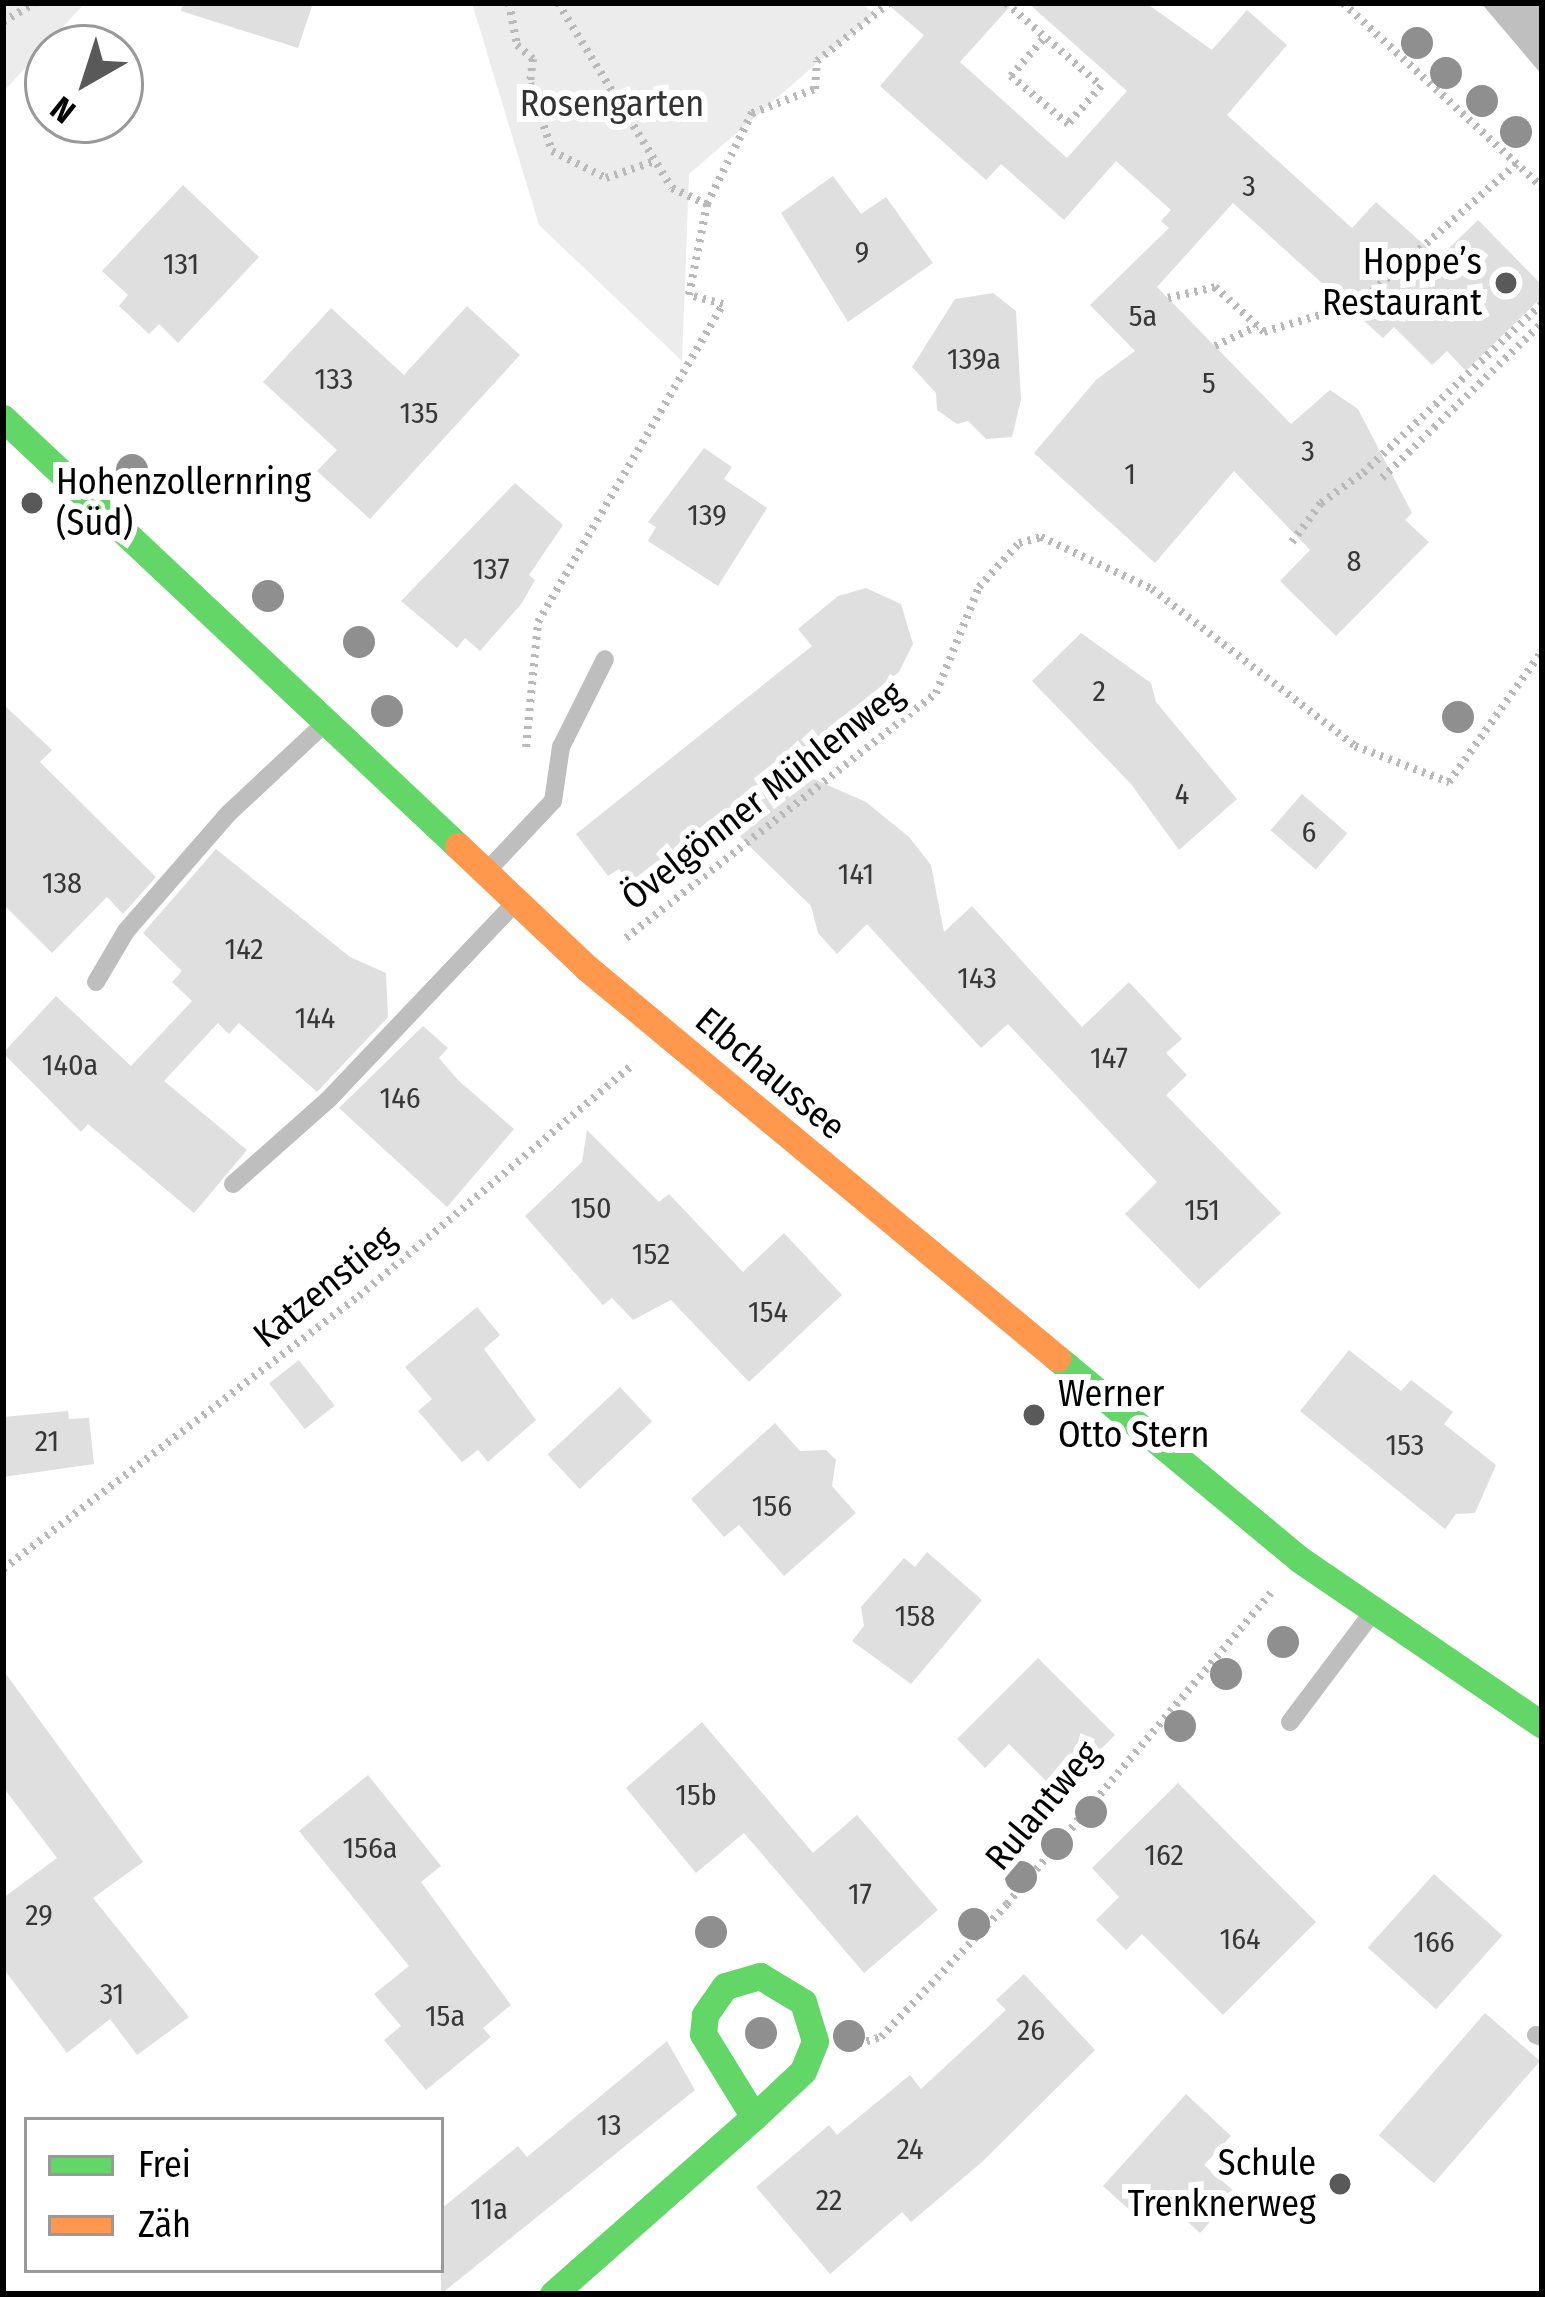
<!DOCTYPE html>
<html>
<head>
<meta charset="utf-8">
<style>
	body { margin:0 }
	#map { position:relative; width:1545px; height:2297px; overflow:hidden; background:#fff; font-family:"Fira Sans Condensed",sans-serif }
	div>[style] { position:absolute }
	.green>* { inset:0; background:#ececec }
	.water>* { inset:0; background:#bfbfbf }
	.building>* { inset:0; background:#dfdfdf; transform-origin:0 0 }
	.path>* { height:8px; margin-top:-4px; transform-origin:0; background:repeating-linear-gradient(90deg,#b9b9b9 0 3px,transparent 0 9px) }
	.lane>* { height:18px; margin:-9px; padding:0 9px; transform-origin:9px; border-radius:9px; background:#bebebe }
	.fast>* { height:27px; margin:-13.5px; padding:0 13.5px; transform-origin:13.5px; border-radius:13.5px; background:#63d668 }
	.slow>* { height:27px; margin:-13.5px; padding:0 13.5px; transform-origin:13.5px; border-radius:13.5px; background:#ff974d }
	.trees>* { width:32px; height:32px; margin:-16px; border-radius:50%; background:#8f8f8f }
	.dots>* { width:33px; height:33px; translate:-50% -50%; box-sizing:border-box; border:6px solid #fff; border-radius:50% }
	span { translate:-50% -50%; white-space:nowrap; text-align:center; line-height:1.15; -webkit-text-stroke:12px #fff; paint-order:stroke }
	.number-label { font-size:30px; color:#383838 }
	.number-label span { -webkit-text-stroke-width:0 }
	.park-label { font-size:36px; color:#333 }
	.poi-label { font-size:36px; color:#000 }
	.right { translate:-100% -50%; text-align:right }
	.left { translate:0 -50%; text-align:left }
	.street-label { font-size:36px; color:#000 }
	.frame { position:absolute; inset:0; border:6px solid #000; pointer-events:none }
	.legend { position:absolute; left:24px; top:2117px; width:420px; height:156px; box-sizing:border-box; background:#fff; border:3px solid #999; margin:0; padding:15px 21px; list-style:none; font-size:36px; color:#000 }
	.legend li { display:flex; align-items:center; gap:24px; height:60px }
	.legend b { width:60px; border:3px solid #999 }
	.north { position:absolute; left:24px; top:24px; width:120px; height:120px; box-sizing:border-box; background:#fff; border:3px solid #999; border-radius:50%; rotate:219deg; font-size:33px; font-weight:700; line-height:48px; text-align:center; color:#000 }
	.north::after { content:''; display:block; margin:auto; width:42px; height:54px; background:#595959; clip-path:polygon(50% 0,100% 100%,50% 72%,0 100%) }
</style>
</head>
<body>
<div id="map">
	<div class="green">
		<i style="clip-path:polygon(3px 3px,85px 3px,3px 92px)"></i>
		<i style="clip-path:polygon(472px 3px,862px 3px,874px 14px,689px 174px,682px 361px,539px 225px)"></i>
	</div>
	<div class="water">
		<i style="clip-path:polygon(1481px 3px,1542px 3px,1542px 75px)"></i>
	</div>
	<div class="building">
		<i style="clip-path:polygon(183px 3px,313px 3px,298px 48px,181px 11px)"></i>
		<i style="clip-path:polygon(886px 3px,1013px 3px,960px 62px,1067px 158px,1127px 91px,1028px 3px,1146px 3px,1212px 50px,1247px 10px,1287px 45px,1227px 115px,1352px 228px,1376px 202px,1439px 258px,1478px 220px,1542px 285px,1542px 297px,1466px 371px,1447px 351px,1432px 365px,1394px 327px,1383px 338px,1233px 203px,1157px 287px,1291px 424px,1330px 390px,1358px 409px,1412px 513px,1405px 520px,1429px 542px,1336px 636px,1280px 581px,1310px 550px,1234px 471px,1155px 563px,1034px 453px,1096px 380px,1135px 351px,1090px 305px,1169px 228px,1161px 221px,1171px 210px,1116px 161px,1064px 220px,1001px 164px,986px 180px,880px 86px,924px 35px)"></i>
		<i style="clip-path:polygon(833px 176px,861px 214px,886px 197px,933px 263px,848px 322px,781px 213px)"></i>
		<i style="clip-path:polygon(183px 185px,259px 257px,178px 343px,159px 324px,149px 334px,119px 306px,128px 295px,102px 271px)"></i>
		<i style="clip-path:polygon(993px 293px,1016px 311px,1021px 400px,1012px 437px,986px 439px,968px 421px,957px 424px,937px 410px,936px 393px,912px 367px,955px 299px)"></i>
		<i style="clip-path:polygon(467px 306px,520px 355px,370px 519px,317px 471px,337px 450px,263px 382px,331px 308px,404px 375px)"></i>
		<i style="clip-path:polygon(704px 448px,732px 467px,724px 479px,767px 508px,718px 586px,648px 541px,656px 527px,648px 522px)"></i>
		<i style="clip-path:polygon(515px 483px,563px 525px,529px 575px,535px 580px,522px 603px,480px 651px,465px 638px,457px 648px,401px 601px)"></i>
		<i style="clip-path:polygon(866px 588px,901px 604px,913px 644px,899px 672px,859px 704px,874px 724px,807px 776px,866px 802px,909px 837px,931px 865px,944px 932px,972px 906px,1082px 1027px,1129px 982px,1182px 1039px,1166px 1053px,1187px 1075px,1166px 1095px,1281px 1213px,1199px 1289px,1125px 1214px,1157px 1182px,1008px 1024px,981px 1048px,867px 924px,837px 954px,818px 933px,811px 906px,736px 833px,646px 904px,619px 869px,608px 876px,576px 834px,812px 646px,798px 629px,838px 596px)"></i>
		<i style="clip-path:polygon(1081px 633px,1151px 683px,1156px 702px,1237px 799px,1179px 850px,1131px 784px,1032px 681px)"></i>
		<i style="clip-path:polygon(3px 704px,52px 750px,40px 762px,156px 877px,123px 914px,107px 897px,52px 953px,3px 904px)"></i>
		<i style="left:1302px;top:794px;width:60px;height:48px;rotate:41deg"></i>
		<i style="clip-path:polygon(216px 849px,350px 957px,386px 973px,388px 1017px,317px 1092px,239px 1023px,229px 1034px,218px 1023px,164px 1081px,247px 1150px,194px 1213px,88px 1124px,81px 1132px,3px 1053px,56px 996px,131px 1066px,192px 1001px,172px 982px,182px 971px,143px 933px)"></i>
		<i style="clip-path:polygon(423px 1026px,448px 1048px,439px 1058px,458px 1080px,514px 1129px,447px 1207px,339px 1108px)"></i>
		<i style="clip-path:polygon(587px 1130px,659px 1202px,669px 1194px,743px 1272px,784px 1233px,842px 1295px,749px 1382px,671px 1300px,633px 1320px,612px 1298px,603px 1305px,525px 1216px,582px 1162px)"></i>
		<i style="clip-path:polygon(477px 1307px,500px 1335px,484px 1349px,536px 1420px,488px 1462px,478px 1450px,462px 1462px,418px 1411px,432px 1399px,405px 1367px)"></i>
		<i style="clip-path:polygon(1349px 1350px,1401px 1391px,1411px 1380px,1453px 1412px,1444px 1424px,1496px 1465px,1475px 1513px,1456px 1514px,1445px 1529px,1300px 1411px)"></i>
		<i style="left:299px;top:1360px;width:58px;height:38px;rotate:52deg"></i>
		<i style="left:620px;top:1387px;width:47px;height:99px;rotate:47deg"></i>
		<i style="clip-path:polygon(68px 1411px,69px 1419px,89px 1418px,94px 1464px,3px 1477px,3px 1417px)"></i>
		<i style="clip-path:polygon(775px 1423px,800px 1451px,826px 1450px,836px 1460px,832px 1486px,856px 1513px,784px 1576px,739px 1525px,724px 1537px,691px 1499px)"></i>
		<i style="clip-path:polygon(927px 1552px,982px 1600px,911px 1684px,852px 1641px,864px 1626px,861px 1607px,904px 1558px,915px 1567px)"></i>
		<i style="clip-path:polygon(1038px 1658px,1115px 1735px,1057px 1792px,1009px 1744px,985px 1768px,957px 1739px)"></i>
		<i style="clip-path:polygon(3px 1670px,143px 1862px,93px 1898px,189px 2017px,137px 2055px,110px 2019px,67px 2053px,3px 1968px,3px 1898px,57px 1858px,3px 1787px)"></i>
		<i style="clip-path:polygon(702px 1722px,813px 1853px,857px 1815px,938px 1910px,864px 1973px,744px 1833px,696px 1873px,626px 1788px)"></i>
		<i style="clip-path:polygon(368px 1775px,441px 1866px,421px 1882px,511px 2005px,483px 2028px,491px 2037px,426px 2090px,384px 2040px,401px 2026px,374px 1994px,409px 1966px,299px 1831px)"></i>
		<i style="clip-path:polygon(1178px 1783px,1316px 1922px,1223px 2015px,1142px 1934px,1126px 1950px,1096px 1920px,1119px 1897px,1092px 1868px)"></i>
		<i style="left:1434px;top:1874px;width:92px;height:99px;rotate:42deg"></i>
		<i style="clip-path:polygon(1024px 1974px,1095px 2050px,982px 2162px,911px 2222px,902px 2212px,830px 2274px,756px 2187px,829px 2125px,837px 2135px,910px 2075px,921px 2089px,1006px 2010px,996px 2000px)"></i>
		<i style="left:1485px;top:2013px;width:73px;height:162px;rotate:41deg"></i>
		<i style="clip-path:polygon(667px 2041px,695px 2090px,441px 2294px,441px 2209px,518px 2146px,527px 2157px)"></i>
		<i style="clip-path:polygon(1186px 2094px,1231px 2136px,1204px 2165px,1236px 2193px,1200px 2233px,1156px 2193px,1135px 2215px,1103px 2186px)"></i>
	</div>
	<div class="path">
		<i style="left:509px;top:3px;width:43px;rotate:79.2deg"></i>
		<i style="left:517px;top:45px;width:21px;rotate:41deg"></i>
		<i style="left:533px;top:59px;width:24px;rotate:97deg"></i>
		<i style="left:530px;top:83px;width:71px;rotate:72.1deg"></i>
		<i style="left:552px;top:151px;width:60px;rotate:26.6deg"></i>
		<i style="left:606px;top:178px;width:52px;rotate:-19.1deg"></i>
		<i style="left:558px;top:3px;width:217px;rotate:58.4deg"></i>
		<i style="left:672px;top:188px;width:38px;rotate:25deg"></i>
		<i style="left:1006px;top:3px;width:126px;rotate:41.1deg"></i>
		<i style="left:1101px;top:86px;width:50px;rotate:131deg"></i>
		<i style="left:1068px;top:124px;width:75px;rotate:-139.9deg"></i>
		<i style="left:1011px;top:76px;width:50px;rotate:-49deg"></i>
		<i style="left:1343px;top:3px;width:271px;rotate:42.8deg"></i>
		<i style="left:3px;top:22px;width:37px;rotate:-31deg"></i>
		<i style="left:1168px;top:298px;width:48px;rotate:-13.2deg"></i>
		<i style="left:1215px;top:287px;width:67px;rotate:42.6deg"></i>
		<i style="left:1264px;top:332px;width:99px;rotate:-17deg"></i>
		<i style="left:1359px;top:303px;width:211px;rotate:-41.5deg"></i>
		<i style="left:1215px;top:346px;width:47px;rotate:-25.5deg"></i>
		<i style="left:1382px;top:478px;width:223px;rotate:-44.1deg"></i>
		<i style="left:1292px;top:542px;width:49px;rotate:-53.4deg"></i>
		<i style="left:1321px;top:503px;width:52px;rotate:-35.5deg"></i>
		<i style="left:1363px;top:473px;width:246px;rotate:-43.4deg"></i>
		<i style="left:526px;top:747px;width:126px;rotate:-84.5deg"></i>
		<i style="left:538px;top:622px;width:368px;rotate:-59.8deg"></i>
		<i style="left:723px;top:304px;width:35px;rotate:-165deg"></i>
		<i style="left:689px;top:295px;width:93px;rotate:-78.8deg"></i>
		<i style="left:707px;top:204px;width:102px;rotate:-63.7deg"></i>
		<i style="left:752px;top:113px;width:67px;rotate:-20.9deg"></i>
		<i style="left:815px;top:89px;width:28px;rotate:-86deg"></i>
		<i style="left:817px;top:61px;width:92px;rotate:-38.9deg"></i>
		<i style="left:626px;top:938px;width:395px;rotate:-38.3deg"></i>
		<i style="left:936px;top:693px;width:114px;rotate:-67.9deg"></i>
		<i style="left:979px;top:587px;width:59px;rotate:-47.7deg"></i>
		<i style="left:1019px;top:543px;width:23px;rotate:-15deg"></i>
		<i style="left:1041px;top:537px;width:123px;rotate:25.1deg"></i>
		<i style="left:1152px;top:589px;width:257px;rotate:37.7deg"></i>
		<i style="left:1355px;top:746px;width:101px;rotate:21deg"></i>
		<i style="left:1449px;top:782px;width:161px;rotate:-54.6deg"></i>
		<i style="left:3px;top:1569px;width:449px;rotate:-37.5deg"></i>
		<i style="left:359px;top:1296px;width:360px;rotate:-40.2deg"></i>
		<i style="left:858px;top:2044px;width:24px;rotate:-17deg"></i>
		<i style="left:881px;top:2037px;width:183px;rotate:-46.5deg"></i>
		<i style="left:1007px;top:1904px;width:408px;rotate:-49.7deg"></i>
	</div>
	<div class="lane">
		<i style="left:487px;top:871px;width:96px;rotate:-46.7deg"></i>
		<i style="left:553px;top:801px;width:55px;rotate:-81.6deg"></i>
		<i style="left:561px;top:747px;width:98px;rotate:-63.4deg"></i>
		<i style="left:96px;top:982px;width:59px;rotate:-59.5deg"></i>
		<i style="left:126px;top:931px;width:157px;rotate:-48.9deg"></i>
		<i style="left:229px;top:813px;width:127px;rotate:-43.1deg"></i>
		<i style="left:233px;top:1184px;width:127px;rotate:-41.5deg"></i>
		<i style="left:328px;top:1100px;width:267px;rotate:-46.5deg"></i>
		<i style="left:1290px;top:1722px;width:136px;rotate:-53deg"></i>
		<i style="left:1536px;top:2035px;width:6px;rotate:18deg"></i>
	</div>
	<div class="fast">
		<i style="left:3px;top:418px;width:625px;rotate:43.25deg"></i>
		<i style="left:1057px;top:1358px;width:315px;rotate:39.7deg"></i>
		<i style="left:1299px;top:1559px;width:294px;rotate:34.3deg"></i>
		<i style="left:553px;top:2294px;width:268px;rotate:-41.4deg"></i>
		<i style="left:754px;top:2117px;width:67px;rotate:-43.2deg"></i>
		<i style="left:803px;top:2071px;width:32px;rotate:-68deg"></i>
		<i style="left:815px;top:2041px;width:41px;rotate:-107.1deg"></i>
		<i style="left:803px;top:2002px;width:50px;rotate:-148.8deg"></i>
		<i style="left:760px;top:1976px;width:36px;rotate:164deg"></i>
		<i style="left:725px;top:1986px;width:35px;rotate:125deg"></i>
		<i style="left:705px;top:2015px;width:19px;rotate:96deg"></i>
		<i style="left:703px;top:2034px;width:97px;rotate:58.4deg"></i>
	</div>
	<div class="slow">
		<i style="left:458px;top:846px;width:178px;rotate:43.4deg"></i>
		<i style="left:587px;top:968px;width:611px;rotate:39.69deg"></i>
	</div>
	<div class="trees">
		<i style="left:1417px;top:43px"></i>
		<i style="left:1446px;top:73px"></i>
		<i style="left:1482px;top:101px"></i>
		<i style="left:1516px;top:132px"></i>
		<i style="left:132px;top:470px"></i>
		<i style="left:268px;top:596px"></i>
		<i style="left:359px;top:642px"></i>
		<i style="left:387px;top:711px"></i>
		<i style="left:1458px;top:717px"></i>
		<i style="left:1283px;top:1642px"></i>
		<i style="left:1226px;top:1674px"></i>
		<i style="left:1180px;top:1726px"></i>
		<i style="left:1091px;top:1812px"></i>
		<i style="left:1057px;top:1844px"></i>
		<i style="left:1021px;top:1877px"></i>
		<i style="left:974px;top:1924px"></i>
		<i style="left:711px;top:1932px"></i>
		<i style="left:761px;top:2033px"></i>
		<i style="left:849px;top:2036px"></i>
	</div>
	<div class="dots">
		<i style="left:1506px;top:283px;background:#595959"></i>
		<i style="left:32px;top:503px;background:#595959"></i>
		<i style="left:1034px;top:1415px;background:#595959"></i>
		<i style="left:1340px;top:2184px;background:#595959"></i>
	</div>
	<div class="number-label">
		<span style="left:1249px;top:186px">3</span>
		<span style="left:862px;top:252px">9</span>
		<span style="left:181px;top:264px">131</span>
		<span style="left:1143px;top:316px">5a</span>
		<span style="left:974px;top:359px">139a</span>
		<span style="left:334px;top:379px">133</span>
		<span style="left:1209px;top:383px">5</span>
		<span style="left:419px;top:413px">135</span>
		<span style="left:1308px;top:451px">3</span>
		<span style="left:1130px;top:474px">1</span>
		<span style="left:707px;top:515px">139</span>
		<span style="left:1354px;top:561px">8</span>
		<span style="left:491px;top:569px">137</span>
		<span style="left:1099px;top:691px">2</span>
		<span style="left:1182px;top:794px">4</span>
		<span style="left:1309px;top:832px">6</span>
		<span style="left:856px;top:874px">141</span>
		<span style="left:62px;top:883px">138</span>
		<span style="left:244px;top:949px">142</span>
		<span style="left:977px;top:978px">143</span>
		<span style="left:315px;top:1018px">144</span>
		<span style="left:1109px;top:1058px">147</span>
		<span style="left:70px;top:1065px">140a</span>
		<span style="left:400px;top:1098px">146</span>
		<span style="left:591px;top:1208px">150</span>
		<span style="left:1202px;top:1210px">151</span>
		<span style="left:651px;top:1254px">152</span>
		<span style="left:768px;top:1312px">154</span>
		<span style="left:47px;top:1441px">21</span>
		<span style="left:1405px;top:1445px">153</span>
		<span style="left:772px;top:1506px">156</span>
		<span style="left:915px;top:1616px">158</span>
		<span style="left:696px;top:1795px">15b</span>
		<span style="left:370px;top:1848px">156a</span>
		<span style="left:1164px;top:1855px">162</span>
		<span style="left:860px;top:1894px">17</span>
		<span style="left:39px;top:1915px">29</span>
		<span style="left:1240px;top:1939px">164</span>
		<span style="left:1434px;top:1942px">166</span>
		<span style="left:112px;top:1994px">31</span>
		<span style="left:445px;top:2016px">15a</span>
		<span style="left:1031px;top:2030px">26</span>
		<span style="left:609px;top:2125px">13</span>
		<span style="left:910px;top:2149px">24</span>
		<span style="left:829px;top:2200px">22</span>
		<span style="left:489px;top:2209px">11a</span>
	</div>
	<div class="park-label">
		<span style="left:612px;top:105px">Rosengarten</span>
	</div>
	<div class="poi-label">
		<span class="right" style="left:1482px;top:283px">Hoppe’s<br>Restaurant</span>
		<span class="left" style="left:56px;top:503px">Hohenzollernring<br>(Süd)</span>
		<span class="left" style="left:1058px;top:1415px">Werner<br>Otto Stern</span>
		<span class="right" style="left:1316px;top:2184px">Schule<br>Trenknerweg</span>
	</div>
	<div class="street-label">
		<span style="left:763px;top:796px;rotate:-38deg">Övelgönner Mühlenweg</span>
		<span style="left:770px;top:1074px;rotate:40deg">Elbchaussee</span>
		<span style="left:325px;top:1287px;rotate:-39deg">Katzenstieg</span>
		<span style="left:1043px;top:1806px;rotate:-50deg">Rulantweg</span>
	</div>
	<div class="frame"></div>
	<ul class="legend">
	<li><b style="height:15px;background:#63d668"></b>Frei</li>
	<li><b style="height:15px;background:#ff974d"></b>Zäh</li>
	</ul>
	<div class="north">N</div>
</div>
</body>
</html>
